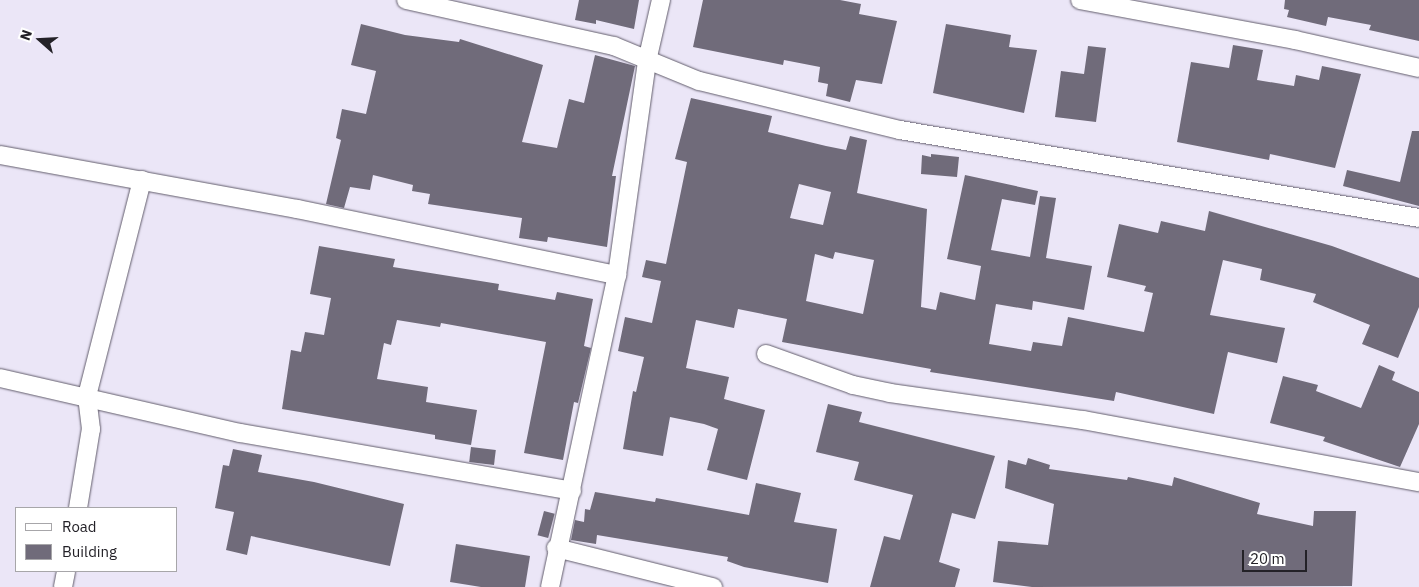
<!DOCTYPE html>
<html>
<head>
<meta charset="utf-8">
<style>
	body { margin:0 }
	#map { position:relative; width:1419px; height:587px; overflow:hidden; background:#ebe6f7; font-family:"IBM Plex Sans",sans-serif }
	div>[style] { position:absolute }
	.building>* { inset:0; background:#706b7a; transform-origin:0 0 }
	.roads { filter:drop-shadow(0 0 1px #625d6c) drop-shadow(0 0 1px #625d6c) }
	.street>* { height:18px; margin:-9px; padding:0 9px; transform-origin:9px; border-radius:9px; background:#fff }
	span { translate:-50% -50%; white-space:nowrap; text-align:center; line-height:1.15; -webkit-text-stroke:4px #fff; paint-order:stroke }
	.legend { position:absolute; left:15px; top:507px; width:162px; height:65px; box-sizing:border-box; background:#fff; border:1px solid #a7a6a9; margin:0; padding:6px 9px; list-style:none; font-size:15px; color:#232127 }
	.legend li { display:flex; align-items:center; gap:10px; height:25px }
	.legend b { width:25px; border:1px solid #a7a6a9 }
	.north { position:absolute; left:15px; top:15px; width:50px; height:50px; -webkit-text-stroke:4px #fff; paint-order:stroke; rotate:289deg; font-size:14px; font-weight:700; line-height:20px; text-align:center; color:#232127 }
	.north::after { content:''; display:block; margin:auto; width:18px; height:22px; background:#232127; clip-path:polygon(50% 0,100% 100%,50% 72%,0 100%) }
	.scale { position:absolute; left:1242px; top:550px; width:65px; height:22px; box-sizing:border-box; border:2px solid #232127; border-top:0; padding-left:6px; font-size:15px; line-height:18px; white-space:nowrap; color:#232127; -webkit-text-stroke:4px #fff; paint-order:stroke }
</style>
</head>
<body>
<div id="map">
	<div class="building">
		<i style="clip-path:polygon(579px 0,639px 0,634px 29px,596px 20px,596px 24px,575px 20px)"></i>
		<i style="clip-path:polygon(703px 0,840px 0,861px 4px,859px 14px,897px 21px,882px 84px,856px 80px,850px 102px,826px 96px,828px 84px,818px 82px,820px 67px,784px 60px,783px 65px,693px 47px)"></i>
		<i style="clip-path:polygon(1285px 0,1419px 0,1419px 41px,1369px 30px,1371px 25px,1328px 17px,1326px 26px,1287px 17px,1289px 10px,1284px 9px)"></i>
		<i style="clip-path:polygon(361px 24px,405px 35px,459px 42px,460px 39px,543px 65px,522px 142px,557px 148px,569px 99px,584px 103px,595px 55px,635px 66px,612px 176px,616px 176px,607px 247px,548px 237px,547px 242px,519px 238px,522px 218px,428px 204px,430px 194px,412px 191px,413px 185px,373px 175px,370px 190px,350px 187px,344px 208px,326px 204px,341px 140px,336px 138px,342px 109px,366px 114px,376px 71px,351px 65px)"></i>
		<i style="clip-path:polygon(946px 24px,1011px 35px,1009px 47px,1037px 50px,1024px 113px,933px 93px)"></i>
		<i style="clip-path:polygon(1233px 45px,1263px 50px,1257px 80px,1294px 86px,1296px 75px,1319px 80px,1322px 66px,1361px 74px,1335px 168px,1270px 154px,1269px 160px,1177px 142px,1191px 62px,1229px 68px)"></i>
		<i style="clip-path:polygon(1088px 46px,1106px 48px,1096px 122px,1055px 117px,1061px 71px,1084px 74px)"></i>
		<i style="clip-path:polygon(evenodd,691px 98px,772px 116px,768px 132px,826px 146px,846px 150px,850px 136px,867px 140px,857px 193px,927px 209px,921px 307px,936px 310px,940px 292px,975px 300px,981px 266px,947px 259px,965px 175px,1038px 191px,1035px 205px,1002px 199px,991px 250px,1030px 257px,1040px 196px,1056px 198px,1046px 258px,1092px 266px,1084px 310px,1033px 301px,1032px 310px,996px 304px,989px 344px,1031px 351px,1033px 342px,1062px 346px,1068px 317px,1144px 332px,1153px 293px,1144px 291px,1146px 286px,1107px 277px,1119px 224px,1158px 233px,1161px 221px,1205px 231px,1209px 211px,1332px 246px,1419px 278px,1419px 307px,1398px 358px,1362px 344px,1370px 325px,1313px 302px,1316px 294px,1260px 280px,1262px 269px,1223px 260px,1210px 315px,1285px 328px,1277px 363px,1228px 352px,1214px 414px,1116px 392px,1114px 401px,930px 372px,931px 369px,782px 342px,787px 319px,738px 309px,734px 328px,696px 320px,686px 368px,729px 377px,724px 399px,765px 410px,747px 480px,707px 470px,718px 429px,704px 424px,670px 417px,663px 456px,623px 449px,633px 391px,636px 392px,644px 357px,618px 351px,625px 317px,652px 323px,661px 281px,642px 277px,646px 260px,666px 264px,687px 162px,675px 159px,691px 98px,799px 184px,831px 192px,823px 225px,790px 218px,799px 184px,691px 98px,835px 252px,874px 260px,863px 314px,806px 301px,815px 254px,833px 259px,835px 252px)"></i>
		<i style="clip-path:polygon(1412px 131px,1419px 131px,1419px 206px,1343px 186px,1347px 170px,1400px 182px)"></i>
		<i style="clip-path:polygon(931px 154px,959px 157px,957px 177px,921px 174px,922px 155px,931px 157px)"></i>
		<i style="clip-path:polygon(319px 246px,395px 259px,393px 267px,499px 284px,498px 290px,555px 300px,557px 292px,593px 299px,584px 346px,591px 348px,578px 403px,574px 402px,563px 460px,524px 453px,546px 342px,441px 323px,440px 327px,397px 320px,391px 345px,384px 343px,377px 379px,428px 387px,426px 402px,477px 410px,471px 445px,435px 439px,435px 435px,282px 409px,291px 350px,301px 352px,305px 332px,324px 335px,331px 298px,310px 294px)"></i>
		<i style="clip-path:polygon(1379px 365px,1395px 372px,1392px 380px,1419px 392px,1419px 424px,1400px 467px,1323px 441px,1325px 437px,1270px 423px,1283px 376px,1318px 385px,1316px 391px,1361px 408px)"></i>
		<i style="clip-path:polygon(828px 404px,862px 412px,859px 422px,995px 456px,975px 519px,952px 513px,939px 562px,960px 569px,955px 587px,870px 587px,884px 536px,900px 540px,913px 495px,854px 480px,859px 462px,816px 452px)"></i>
		<i style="left:471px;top:447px;width:25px;height:15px;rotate:7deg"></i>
		<i style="clip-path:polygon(233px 449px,262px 455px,258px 472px,314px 482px,404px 504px,390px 566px,251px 536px,247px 555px,226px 550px,234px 512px,215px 508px,223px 465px,229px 466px)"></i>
		<i style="clip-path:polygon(1028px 458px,1050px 465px,1049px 469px,1127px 480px,1128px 477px,1172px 486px,1174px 477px,1260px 503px,1257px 514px,1313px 526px,1314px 511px,1356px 511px,1352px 586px,1032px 587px,993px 582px,998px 541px,1048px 545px,1054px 504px,1005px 488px,1008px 460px,1026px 465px)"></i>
		<i style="clip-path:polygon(756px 483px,801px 493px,794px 522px,837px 529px,828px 583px,744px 567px,727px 561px,728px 557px,681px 549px,597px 535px,596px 544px,571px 540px,575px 520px,584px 522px,585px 509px,590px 510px,595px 492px,655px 502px,656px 498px,749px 515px)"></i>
		<i style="left:544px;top:511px;width:11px;height:25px;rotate:15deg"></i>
		<i style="clip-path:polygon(456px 544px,530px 556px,525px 587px,481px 587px,450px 582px)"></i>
	</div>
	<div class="roads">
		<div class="street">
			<i style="left:406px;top:0;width:213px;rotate:12.5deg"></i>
			<i style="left:614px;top:46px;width:92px;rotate:22.4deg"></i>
			<i style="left:699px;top:81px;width:207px;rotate:13.7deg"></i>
			<i style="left:900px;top:130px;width:526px;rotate:9.62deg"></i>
			<i style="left:1080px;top:0;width:219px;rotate:10.5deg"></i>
			<i style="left:1295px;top:40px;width:127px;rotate:12.7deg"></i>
			<i style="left:0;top:155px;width:302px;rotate:10.3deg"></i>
			<i style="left:297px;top:209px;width:327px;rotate:11.7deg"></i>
			<i style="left:766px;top:354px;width:92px;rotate:19.6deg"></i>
			<i style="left:853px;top:385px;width:38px;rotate:12deg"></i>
			<i style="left:890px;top:393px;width:195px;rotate:8deg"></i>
			<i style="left:1083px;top:420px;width:342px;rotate:10.5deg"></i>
			<i style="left:0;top:378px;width:246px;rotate:12.9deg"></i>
			<i style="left:240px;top:433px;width:337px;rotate:9.9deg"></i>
			<i style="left:78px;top:508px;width:80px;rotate:-80.7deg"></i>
			<i style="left:91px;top:429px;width:33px;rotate:-97deg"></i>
			<i style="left:87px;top:396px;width:223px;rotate:-75.7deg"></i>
			<i style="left:556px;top:548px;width:162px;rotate:14deg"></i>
			<i style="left:63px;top:587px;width:16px;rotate:-79deg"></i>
			<i style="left:550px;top:587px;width:319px;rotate:-77.9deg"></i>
			<i style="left:617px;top:275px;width:216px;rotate:-82deg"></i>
			<i style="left:647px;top:61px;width:63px;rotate:-77.1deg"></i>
		</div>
	</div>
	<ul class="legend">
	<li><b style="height:6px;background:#fff"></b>Road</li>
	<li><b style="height:14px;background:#706b7a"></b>Building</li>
	</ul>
	<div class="north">N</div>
	<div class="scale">20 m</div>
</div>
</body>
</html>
